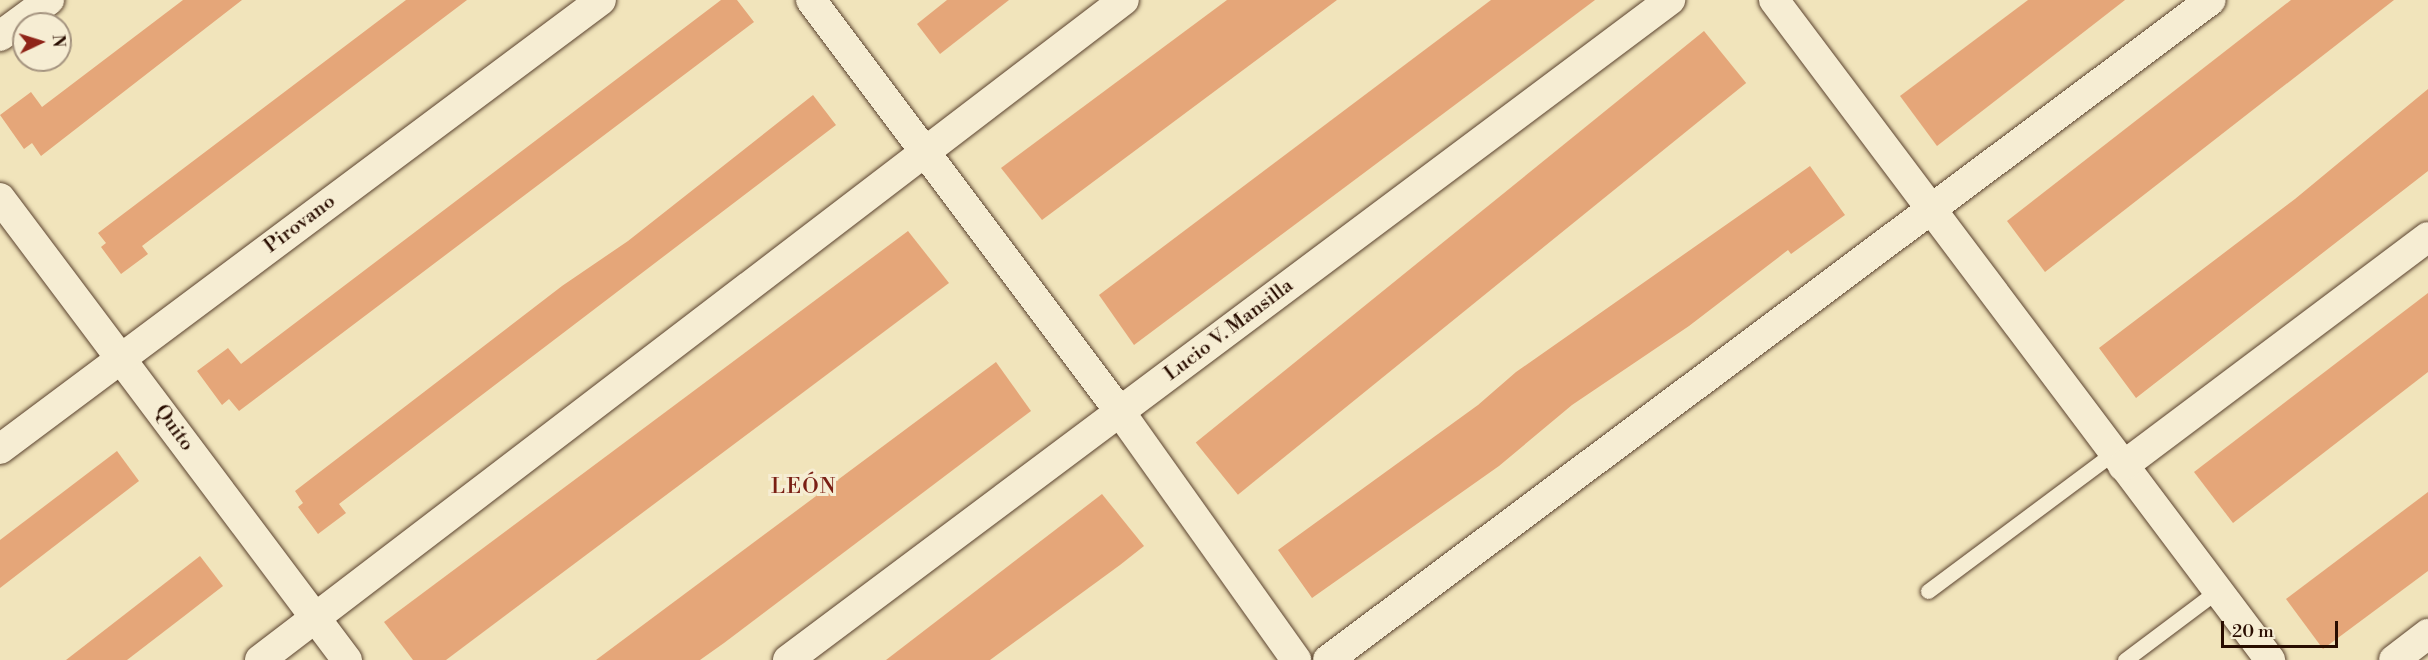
<!DOCTYPE html>
<html>
<head>
<meta charset="utf-8">
<style>
	body { margin:0 }
	#map { position:relative; width:2428px; height:660px; overflow:hidden; background:#f1e4bb; font-family:"Libre Bodoni",serif }
	div>[style] { position:absolute }
	.building>* { inset:0; background:#e5a679; transform-origin:0 0 }
	.roads { filter:drop-shadow(0 0 2px #5b432f) drop-shadow(0 0 2px #5b432f) }
	.service>* { height:15px; margin:-7.5px; padding:0 7.5px; transform-origin:7.5px; border-radius:7.5px; background:#f6edd3 }
	.minor>* { height:30px; margin:-15px; padding:0 15px; transform-origin:15px; border-radius:15px; background:#f6edd3 }
	span { translate:-50% -50%; white-space:nowrap; text-align:center; line-height:1.15; -webkit-text-stroke:6px #f6edd3; paint-order:stroke }
	.street-label { font-size:20px; color:#290d00 }
	.neighbourhood-label { font-size:21px; color:#7a1f14; letter-spacing:1.5px }
	.north { position:absolute; left:12px; top:12px; width:60px; height:60px; box-sizing:border-box; background:#f6edd3; border:2px solid #a4937f; border-radius:50%; rotate:86deg; font-size:16px; font-weight:700; line-height:24px; text-align:center; color:#290d00 }
	.north::after { content:''; display:block; margin:auto; width:21px; height:27px; background:#8f2418; clip-path:polygon(50% 0,100% 100%,50% 72%,0 100%) }
	.scale { position:absolute; left:2221px; top:621px; width:117px; height:27px; box-sizing:border-box; border:3px solid #290d00; border-top:0; padding-left:8px; font-size:18px; line-height:21px; white-space:nowrap; color:#290d00; -webkit-text-stroke:4px #f6edd3; paint-order:stroke }
</style>
</head>
<body>
<div id="map">
	<div class="building">
		<i style="clip-path:polygon(183px 0,242px 0,41px 156px,32px 143px,24px 149px,0 115px,31px 92px,42px 107px)"></i>
		<i style="clip-path:polygon(406px 0,467px 0,142px 246px,148px 254px,121px 274px,101px 247px,106px 243px,98px 233px)"></i>
		<i style="clip-path:polygon(721px 0,737px 0,754px 22px,239px 411px,229px 399px,222px 405px,197px 371px,228px 348px,241px 364px)"></i>
		<i style="clip-path:polygon(947px 0,1009px 0,940px 54px,917px 24px)"></i>
		<i style="clip-path:polygon(1227px 0,1337px 0,1042px 220px,1001px 168px)"></i>
		<i style="clip-path:polygon(1491px 0,1595px 0,1134px 345px,1099px 295px)"></i>
		<i style="clip-path:polygon(2028px 0,2125px 0,1937px 146px,1900px 96px)"></i>
		<i style="clip-path:polygon(2291px 0,2394px 0,2045px 272px,2007px 221px)"></i>
		<i style="left:1704px;top:31px;width:67px;height:654px;rotate:51deg"></i>
		<i style="clip-path:polygon(2428px 89px,2428px 171px,2136px 398px,2099px 348px,2295px 199px)"></i>
		<i style="clip-path:polygon(813px 95px,836px 125px,339px 504px,346px 513px,318px 534px,298px 507px,303px 503px,295px 491px,562px 286px,628px 241px)"></i>
		<i style="clip-path:polygon(1810px 166px,1845px 215px,1791px 254px,1788px 250px,1689px 326px,1572px 405px,1499px 466px,1312px 598px,1278px 550px,1478px 405px,1516px 372px)"></i>
		<i style="clip-path:polygon(908px 231px,949px 283px,446px 660px,413px 660px,384px 622px)"></i>
		<i style="clip-path:polygon(2428px 293px,2428px 372px,2233px 523px,2194px 472px)"></i>
		<i style="clip-path:polygon(996px 362px,1031px 411px,724px 643px,700px 660px,596px 660px)"></i>
		<i style="clip-path:polygon(117px 451px,139px 481px,0 588px,0 540px)"></i>
		<i style="clip-path:polygon(2428px 492px,2428px 571px,2323px 649px,2286px 599px)"></i>
		<i style="clip-path:polygon(1102px 494px,1144px 546px,1120px 565px,990px 660px,886px 660px)"></i>
		<i style="clip-path:polygon(200px 556px,223px 586px,183px 617px,127px 660px,66px 660px)"></i>
	</div>
	<div class="roads">
		<div class="service">
			<i style="left:1928px;top:591px;width:231px;rotate:-36.7deg"></i>
			<i style="left:2125px;top:660px;width:115px;rotate:-36.9deg"></i>
		</div>
		<div class="minor">
			<i style="left:811px;top:0;width:515px;rotate:53.13deg"></i>
			<i style="left:1120px;top:412px;width:304px;rotate:54.6deg"></i>
			<i style="left:1774px;top:0;width:826px;rotate:53.07deg"></i>
			<i style="left:0;top:36px;width:61px;rotate:-36.3deg"></i>
			<i style="left:0;top:198px;width:578px;rotate:53.09deg"></i>
			<i style="left:0;top:449px;width:750px;rotate:-36.76deg"></i>
			<i style="left:2123px;top:466px;width:381px;rotate:-36.9deg"></i>
			<i style="left:260px;top:660px;width:1087px;rotate:-37.38deg"></i>
			<i style="left:788px;top:660px;width:1102px;rotate:-36.81deg"></i>
			<i style="left:1328px;top:660px;width:1102px;rotate:-36.78deg"></i>
			<i style="left:2394px;top:660px;width:43px;rotate:-37.4deg"></i>
		</div>
	</div>
	<div class="street-label">
		<span style="left:300px;top:224px;rotate:-37deg">Pirovano</span>
		<span style="left:1229px;top:330px;rotate:-37deg">Lucio V. Mansilla</span>
		<span style="left:174px;top:428px;rotate:54deg">Quito</span>
	</div>
	<div class="neighbourhood-label">
		<span style="left:804px;top:487px">LEÓN</span>
	</div>
	<div class="north">N</div>
	<div class="scale">20 m</div>
</div>
</body>
</html>
